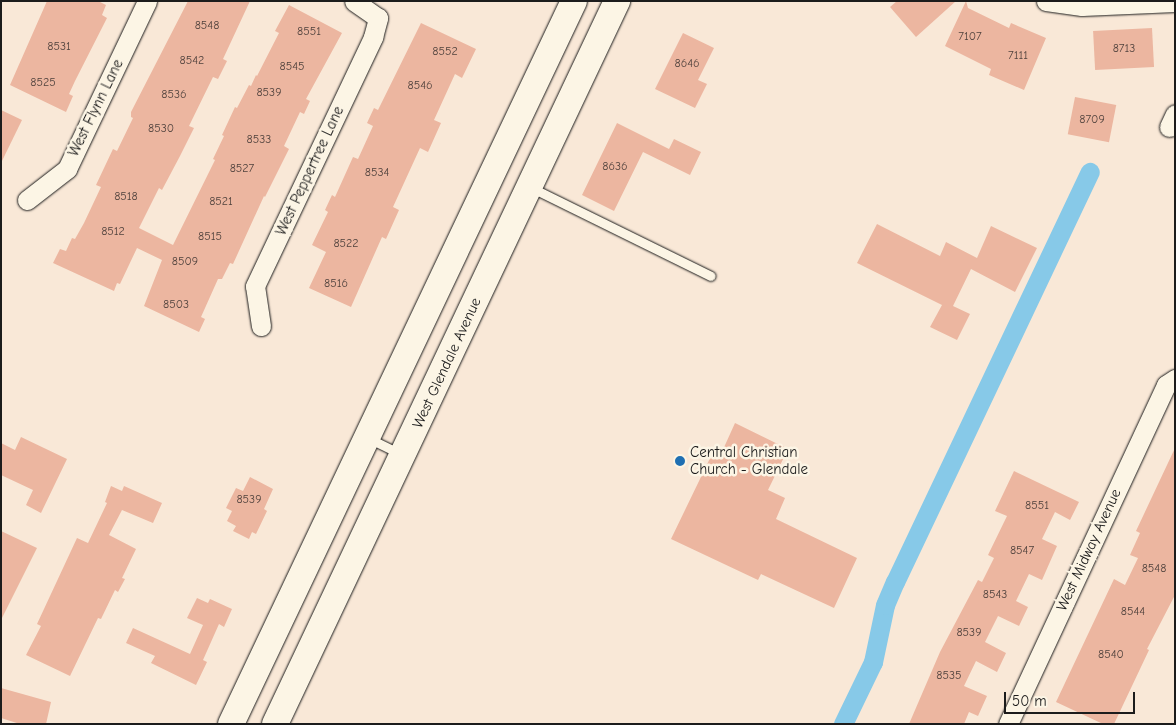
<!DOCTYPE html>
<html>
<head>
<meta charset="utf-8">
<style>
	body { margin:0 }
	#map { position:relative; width:1176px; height:725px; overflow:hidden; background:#f9e8d7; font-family:"Comic Neue",sans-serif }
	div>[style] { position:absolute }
	.canal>* { height:19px; margin:-9.5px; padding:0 9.5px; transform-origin:9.5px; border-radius:9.5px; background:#87c9e8 }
	.building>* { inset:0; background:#ecb6a0; transform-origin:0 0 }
	.roads { filter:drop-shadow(0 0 1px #1c1c1c) drop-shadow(0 0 1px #1c1c1c) }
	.service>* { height:9px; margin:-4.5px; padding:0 4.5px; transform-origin:4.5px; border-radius:4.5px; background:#fcf5e5 }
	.minor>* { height:19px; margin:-9.5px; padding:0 9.5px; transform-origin:9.5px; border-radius:9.5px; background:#fcf5e5 }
	.secondary>* { height:26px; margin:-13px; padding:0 13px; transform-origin:13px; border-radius:13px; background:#fcf5e5 }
	.dots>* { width:14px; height:14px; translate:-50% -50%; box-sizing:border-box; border:2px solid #fcf5e5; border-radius:50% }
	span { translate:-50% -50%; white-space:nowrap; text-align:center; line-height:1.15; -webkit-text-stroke:5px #fcf5e5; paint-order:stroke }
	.number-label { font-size:12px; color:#50423d }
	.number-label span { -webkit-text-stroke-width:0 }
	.street-label { font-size:15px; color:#1c1c1c }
	.poi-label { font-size:15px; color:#1c1c1c }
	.left { translate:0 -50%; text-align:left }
	.frame { position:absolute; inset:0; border:2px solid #1c1c1c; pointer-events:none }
	.scale { position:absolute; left:1004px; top:692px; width:131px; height:22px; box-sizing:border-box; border:2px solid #1c1c1c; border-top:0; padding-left:6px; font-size:15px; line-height:18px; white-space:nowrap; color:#1c1c1c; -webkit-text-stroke:4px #fcf5e5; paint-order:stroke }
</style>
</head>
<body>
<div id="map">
	<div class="canal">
		<i style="left:843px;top:724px;width:69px;rotate:-64.2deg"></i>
		<i style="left:873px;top:662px;width:58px;rotate:-78.1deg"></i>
		<i style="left:885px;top:605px;width:25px;rotate:-67deg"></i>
		<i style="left:895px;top:582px;width:454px;rotate:-64.6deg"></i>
	</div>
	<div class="building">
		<i style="clip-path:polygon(47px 1px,98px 1px,106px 5px,102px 15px,107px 18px,75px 81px,69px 94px,73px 96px,66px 112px,10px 85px)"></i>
		<i style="clip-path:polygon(188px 1px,250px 1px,223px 59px,227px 61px,218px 79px,213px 77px,189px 126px,194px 128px,180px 156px,162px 190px,159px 188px,139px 228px,173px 245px,215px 160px,213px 159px,224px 136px,222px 135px,235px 107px,237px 108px,249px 85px,251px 86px,256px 75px,257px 76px,279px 33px,275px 31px,289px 5px,342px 33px,306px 99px,310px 101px,304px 114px,300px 112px,284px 146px,289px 149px,265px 197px,264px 196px,233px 264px,230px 263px,222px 279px,218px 279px,201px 317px,205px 319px,199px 332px,144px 306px,162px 260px,137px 248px,120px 284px,117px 283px,114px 291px,53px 263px,60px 249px,66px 251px,72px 238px,75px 239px,84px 223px,101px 187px,96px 185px,113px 149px,117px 151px,133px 118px,131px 117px,131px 112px)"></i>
		<i style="clip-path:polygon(897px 1px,956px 1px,916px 37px,890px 7px)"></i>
		<i style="clip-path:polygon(966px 1px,968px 8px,1009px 28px,1011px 23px,1046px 38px,1024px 90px,989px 75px,991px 69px,945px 46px)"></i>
		<i style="clip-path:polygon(421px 23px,476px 49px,462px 78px,455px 74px,434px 120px,441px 123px,428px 152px,420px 148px,393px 207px,399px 210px,386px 239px,382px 237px,351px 307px,309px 288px,326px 252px,312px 245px,328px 212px,325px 210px,332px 195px,335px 197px,353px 157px,358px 159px,373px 126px,367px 123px,374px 108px,378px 110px)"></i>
		<i style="left:1152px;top:28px;width:39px;height:59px;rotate:87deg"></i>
		<i style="clip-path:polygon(683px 33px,714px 48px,698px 80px,707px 84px,695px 108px,655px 89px)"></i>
		<i style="left:1075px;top:97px;width:42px;height:38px;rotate:11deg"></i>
		<i style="clip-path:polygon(1px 110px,22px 120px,1px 163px)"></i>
		<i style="clip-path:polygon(617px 123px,669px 149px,674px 139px,701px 152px,690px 175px,643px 152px,614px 211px,582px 195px)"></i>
		<i style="clip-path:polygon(877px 224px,940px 256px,946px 242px,977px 258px,991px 226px,1037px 248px,1015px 292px,971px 269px,953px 306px,970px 314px,957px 340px,930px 327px,942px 305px,857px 263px)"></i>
		<i style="clip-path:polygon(735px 423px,788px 449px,768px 490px,785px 498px,776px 519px,857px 558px,834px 608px,761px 574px,758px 580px,671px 539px,714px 450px,721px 454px)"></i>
		<i style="clip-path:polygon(21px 437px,67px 459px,41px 513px,26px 505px,33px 490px,1px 475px,1px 443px,15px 450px)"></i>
		<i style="clip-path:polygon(1175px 448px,1175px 595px,1147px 649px,1149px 650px,1114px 724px,1103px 724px,1056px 702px,1114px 579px,1125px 585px,1138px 558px,1130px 555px,1140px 533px,1136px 531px)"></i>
		<i style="clip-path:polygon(1014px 471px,1079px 502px,1070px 520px,1055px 512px,1042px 539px,1057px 546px,1042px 580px,1029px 574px,1016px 601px,1028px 607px,1019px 626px,998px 616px,985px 642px,1006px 653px,997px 672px,976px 661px,964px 686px,987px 696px,978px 716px,969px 712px,964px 724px,909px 724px,940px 652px,978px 580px,982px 582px,994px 558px,988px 555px,1007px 516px,995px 511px)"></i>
		<i style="clip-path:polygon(250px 477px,273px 489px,264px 509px,267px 511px,256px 534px,252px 532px,249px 539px,233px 531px,236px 526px,227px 521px,232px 511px,226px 508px,236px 488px,243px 491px)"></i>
		<i style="clip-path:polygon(111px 486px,122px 491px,124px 486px,162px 503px,153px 523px,122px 510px,109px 535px,136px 549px,122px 578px,125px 579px,118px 592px,115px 590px,101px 619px,98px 618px,70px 676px,26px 655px,41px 626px,37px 624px,77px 538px,88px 543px,107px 503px,105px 502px)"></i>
		<i style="clip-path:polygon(1px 531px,37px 548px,1px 620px)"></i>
		<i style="clip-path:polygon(197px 598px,208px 603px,210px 599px,232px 609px,224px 627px,219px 624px,203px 660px,207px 662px,196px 685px,151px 663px,155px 656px,126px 643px,133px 628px,190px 654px,203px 625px,187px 618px)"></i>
		<i style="clip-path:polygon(1px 688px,51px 702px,46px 724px,20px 724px,1px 718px)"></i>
	</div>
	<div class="roads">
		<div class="service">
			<i style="left:532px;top:188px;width:199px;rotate:26.2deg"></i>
			<i style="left:368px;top:438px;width:37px;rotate:26deg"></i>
		</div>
		<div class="minor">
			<i style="left:1046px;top:1px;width:36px;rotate:8deg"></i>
			<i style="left:1082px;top:6px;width:93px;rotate:-2.5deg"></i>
			<i style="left:1169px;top:127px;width:14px;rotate:-65deg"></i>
			<i style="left:27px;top:200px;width:51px;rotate:-37.8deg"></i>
			<i style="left:67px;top:169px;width:186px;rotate:-64.5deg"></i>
			<i style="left:261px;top:326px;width:40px;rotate:-98.5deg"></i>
			<i style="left:255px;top:286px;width:276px;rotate:-64.6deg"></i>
			<i style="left:373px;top:37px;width:20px;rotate:-75deg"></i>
			<i style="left:378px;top:18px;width:29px;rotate:-145deg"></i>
			<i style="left:1008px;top:724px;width:374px;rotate:-65deg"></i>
			<i style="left:1166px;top:385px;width:11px;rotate:-34deg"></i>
		</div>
		<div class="secondary">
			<i style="left:231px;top:724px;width:800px;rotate:-64.62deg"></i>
			<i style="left:275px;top:724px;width:800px;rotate:-64.68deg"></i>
		</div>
	</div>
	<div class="dots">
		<i style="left:680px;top:461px;background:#1f6fb2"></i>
	</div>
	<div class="number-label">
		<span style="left:207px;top:26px">8548</span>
		<span style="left:309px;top:32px">8551</span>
		<span style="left:970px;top:37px">7107</span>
		<span style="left:59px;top:47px">8531</span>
		<span style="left:1124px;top:49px">8713</span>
		<span style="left:445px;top:52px">8552</span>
		<span style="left:1018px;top:56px">7111</span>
		<span style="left:192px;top:61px">8542</span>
		<span style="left:687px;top:64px">8646</span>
		<span style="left:292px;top:67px">8545</span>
		<span style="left:43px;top:83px">8525</span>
		<span style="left:420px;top:86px">8546</span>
		<span style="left:269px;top:93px">8539</span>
		<span style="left:174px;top:95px">8536</span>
		<span style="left:1092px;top:120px">8709</span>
		<span style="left:161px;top:129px">8530</span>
		<span style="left:259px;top:140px">8533</span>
		<span style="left:615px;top:167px">8636</span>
		<span style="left:242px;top:169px">8527</span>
		<span style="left:377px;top:173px">8534</span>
		<span style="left:126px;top:197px">8518</span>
		<span style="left:221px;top:202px">8521</span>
		<span style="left:113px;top:232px">8512</span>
		<span style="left:210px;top:237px">8515</span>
		<span style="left:346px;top:244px">8522</span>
		<span style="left:185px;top:262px">8509</span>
		<span style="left:336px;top:284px">8516</span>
		<span style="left:176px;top:305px">8503</span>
		<span style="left:249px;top:500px">8539</span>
		<span style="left:1037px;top:506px">8551</span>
		<span style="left:1022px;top:551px">8547</span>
		<span style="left:1154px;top:569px">8548</span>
		<span style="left:995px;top:595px">8543</span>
		<span style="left:1133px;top:612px">8544</span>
		<span style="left:969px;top:633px">8539</span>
		<span style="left:1111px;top:655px">8540</span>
		<span style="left:949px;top:676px">8535</span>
	</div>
	<div class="street-label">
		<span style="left:96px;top:108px;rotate:-64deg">West Flynn Lane</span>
		<span style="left:310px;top:171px;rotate:-65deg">West Peppertree Lane</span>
		<span style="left:447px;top:363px;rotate:-65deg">West Glendale Avenue</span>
		<span style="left:1089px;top:550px;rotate:-65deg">West Midway Avenue</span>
	</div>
	<div class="poi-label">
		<span class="left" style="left:690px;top:461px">Central Christian<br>Church - Glendale</span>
	</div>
	<div class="frame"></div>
	<div class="scale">50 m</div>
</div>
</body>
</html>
